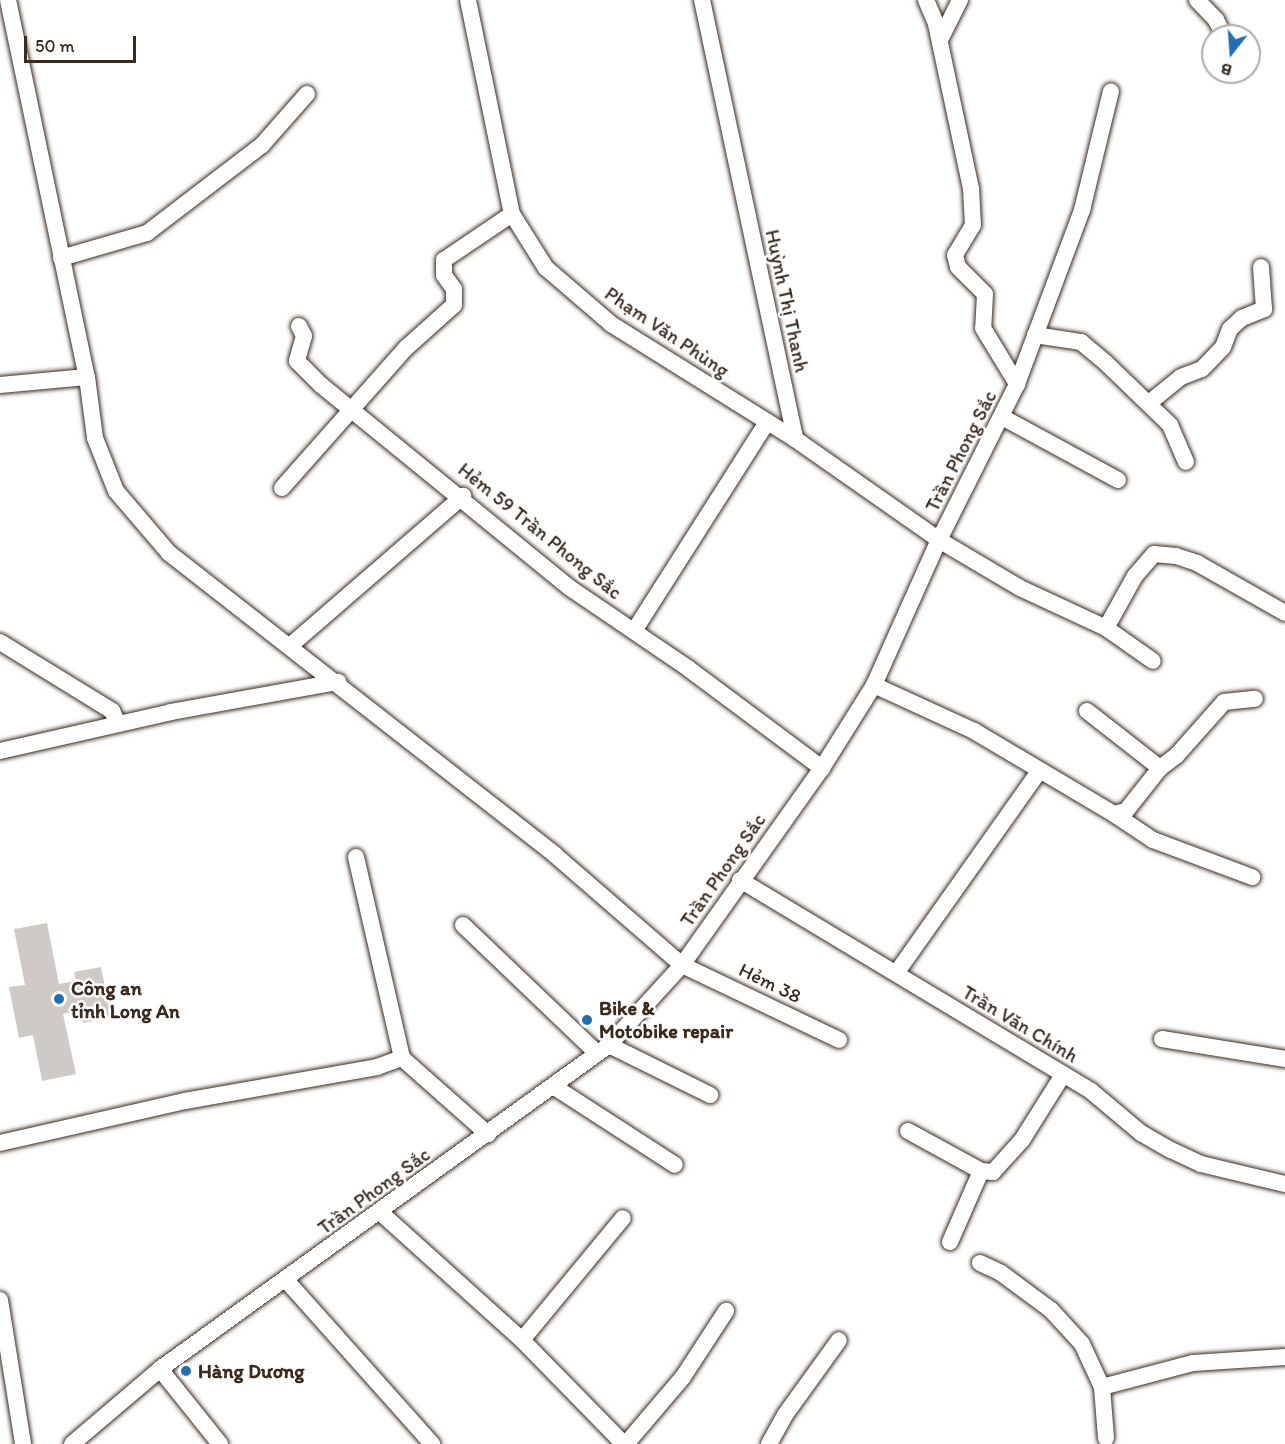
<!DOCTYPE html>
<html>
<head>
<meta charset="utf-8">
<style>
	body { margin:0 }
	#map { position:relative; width:1285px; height:1444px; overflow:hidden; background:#fff; font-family:Itim,sans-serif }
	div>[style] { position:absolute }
	.building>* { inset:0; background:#cfcac7 }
	.roads { filter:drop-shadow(0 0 2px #3b2a1e) drop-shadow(0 0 2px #3b2a1e) }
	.minor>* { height:16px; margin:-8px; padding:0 8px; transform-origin:8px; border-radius:8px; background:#fff }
	.dots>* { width:16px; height:16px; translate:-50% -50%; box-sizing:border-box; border:3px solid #fff; border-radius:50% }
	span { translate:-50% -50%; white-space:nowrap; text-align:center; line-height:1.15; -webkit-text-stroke:5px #fff; paint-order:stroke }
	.street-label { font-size:20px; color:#3b2a1e }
	.poi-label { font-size:20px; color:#3b2a1e; font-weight:700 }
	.left { translate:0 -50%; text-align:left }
	.north { position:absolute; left:1201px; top:24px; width:60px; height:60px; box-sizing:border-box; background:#fff; border:2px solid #b1aaa5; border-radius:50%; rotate:197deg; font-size:16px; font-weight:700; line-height:24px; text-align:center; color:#3b2a1e }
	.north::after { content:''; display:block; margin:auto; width:21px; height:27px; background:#1f6fb2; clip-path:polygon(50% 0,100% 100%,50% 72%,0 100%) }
	.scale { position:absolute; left:24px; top:36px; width:112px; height:27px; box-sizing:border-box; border:3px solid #3b2a1e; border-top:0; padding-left:8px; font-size:18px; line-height:21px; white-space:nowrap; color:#3b2a1e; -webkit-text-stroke:4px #fff; paint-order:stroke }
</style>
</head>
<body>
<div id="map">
	<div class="building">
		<i style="clip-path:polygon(47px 923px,59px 984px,76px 981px,74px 972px,101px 967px,111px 1017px,83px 1023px,80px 1010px,63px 1014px,76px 1074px,42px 1081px,33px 1035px,19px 1038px,9px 987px,25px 985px,14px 929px)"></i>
	</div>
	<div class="roads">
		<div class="minor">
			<i style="left:8px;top:0;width:385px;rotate:78.2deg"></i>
			<i style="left:87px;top:377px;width:62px;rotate:82.5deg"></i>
			<i style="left:95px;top:438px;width:57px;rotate:68.4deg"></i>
			<i style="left:116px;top:491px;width:82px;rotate:49.5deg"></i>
			<i style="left:169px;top:553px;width:490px;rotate:38deg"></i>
			<i style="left:555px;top:855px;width:168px;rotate:40.9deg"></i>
			<i style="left:682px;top:965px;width:174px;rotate:25.5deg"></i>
			<i style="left:468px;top:0;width:218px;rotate:78.4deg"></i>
			<i style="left:512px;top:214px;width:64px;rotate:57.8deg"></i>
			<i style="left:546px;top:268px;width:86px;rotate:40.7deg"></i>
			<i style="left:611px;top:324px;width:217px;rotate:32deg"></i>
			<i style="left:702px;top:0;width:449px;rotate:78deg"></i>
			<i style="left:795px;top:439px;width:176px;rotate:35deg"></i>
			<i style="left:939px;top:540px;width:94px;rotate:30.7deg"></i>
			<i style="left:1020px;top:588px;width:95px;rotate:24.9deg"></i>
			<i style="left:1106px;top:628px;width:57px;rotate:35.1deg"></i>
			<i style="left:926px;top:0;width:26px;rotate:67deg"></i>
			<i style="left:936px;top:24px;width:168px;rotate:78deg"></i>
			<i style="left:971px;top:188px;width:37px;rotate:87deg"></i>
			<i style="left:973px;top:225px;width:35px;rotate:121deg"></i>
			<i style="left:955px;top:255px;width:12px;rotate:76deg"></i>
			<i style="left:958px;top:267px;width:38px;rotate:45deg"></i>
			<i style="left:985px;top:294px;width:34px;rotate:93deg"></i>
			<i style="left:983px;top:328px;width:66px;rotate:58.7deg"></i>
			<i style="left:1197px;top:0;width:28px;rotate:46deg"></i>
			<i style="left:1216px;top:20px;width:16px;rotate:63deg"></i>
			<i style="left:940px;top:40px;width:45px;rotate:-63.4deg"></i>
			<i style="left:61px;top:258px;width:90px;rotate:-16.2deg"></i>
			<i style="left:147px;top:233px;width:145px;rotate:-37.4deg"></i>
			<i style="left:262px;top:145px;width:68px;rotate:-48.6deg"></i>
			<i style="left:299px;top:326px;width:11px;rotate:63deg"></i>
			<i style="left:304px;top:336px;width:26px;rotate:106deg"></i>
			<i style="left:297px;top:361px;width:34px;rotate:45deg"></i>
			<i style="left:321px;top:385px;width:321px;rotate:39.2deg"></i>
			<i style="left:570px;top:588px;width:144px;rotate:34.2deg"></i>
			<i style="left:689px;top:669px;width:166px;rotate:36.7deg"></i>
			<i style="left:1035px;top:335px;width:47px;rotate:8.7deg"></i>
			<i style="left:1081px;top:342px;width:31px;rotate:40deg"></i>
			<i style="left:1105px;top:362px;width:91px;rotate:44.1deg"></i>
			<i style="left:1170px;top:425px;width:40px;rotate:66.6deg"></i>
			<i style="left:0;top:385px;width:87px;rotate:-5.3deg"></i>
			<i style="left:1149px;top:403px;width:41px;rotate:-39.1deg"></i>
			<i style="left:1181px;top:377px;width:22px;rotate:-21deg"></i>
			<i style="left:1202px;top:369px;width:30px;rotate:-46deg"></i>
			<i style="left:1223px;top:347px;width:19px;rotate:-69deg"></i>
			<i style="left:1230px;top:329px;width:16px;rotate:-43deg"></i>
			<i style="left:1242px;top:318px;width:24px;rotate:-22deg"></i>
			<i style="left:1264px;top:309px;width:42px;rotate:-94.1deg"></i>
			<i style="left:1002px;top:417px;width:132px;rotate:28.5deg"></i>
			<i style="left:282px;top:488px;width:187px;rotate:-48.5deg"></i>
			<i style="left:406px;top:348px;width:64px;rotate:-41.9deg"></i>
			<i style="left:454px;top:305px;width:16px;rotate:-90deg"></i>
			<i style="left:454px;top:289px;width:17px;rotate:-126deg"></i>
			<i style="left:444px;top:275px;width:15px;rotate:-90deg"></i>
			<i style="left:444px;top:260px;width:82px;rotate:-34.1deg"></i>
			<i style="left:1106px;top:628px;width:60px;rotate:-60.9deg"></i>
			<i style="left:1135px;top:576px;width:29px;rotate:-49deg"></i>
			<i style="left:1154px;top:554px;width:22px;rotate:5deg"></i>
			<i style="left:1176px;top:556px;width:22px;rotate:18deg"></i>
			<i style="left:1197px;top:563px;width:101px;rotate:29.6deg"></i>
			<i style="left:634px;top:631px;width:248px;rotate:-57.5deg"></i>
			<i style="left:0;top:642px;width:132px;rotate:31.6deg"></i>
			<i style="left:112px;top:711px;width:14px;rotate:65deg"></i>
			<i style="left:291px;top:645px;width:228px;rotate:-40.9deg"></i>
			<i style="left:874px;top:685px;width:110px;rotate:24.7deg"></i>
			<i style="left:974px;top:731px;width:163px;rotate:30.7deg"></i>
			<i style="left:1114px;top:814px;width:12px;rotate:-14deg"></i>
			<i style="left:1126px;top:811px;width:55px;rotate:-51.7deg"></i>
			<i style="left:1160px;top:768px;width:21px;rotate:-37deg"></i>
			<i style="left:1177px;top:755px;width:71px;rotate:-48.4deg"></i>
			<i style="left:1224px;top:702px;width:31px;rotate:-6deg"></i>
			<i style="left:1087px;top:711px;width:93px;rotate:38deg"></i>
			<i style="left:0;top:751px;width:175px;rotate:-12.8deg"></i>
			<i style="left:171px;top:712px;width:170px;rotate:-10.2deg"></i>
			<i style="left:1114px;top:814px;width:47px;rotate:33.7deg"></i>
			<i style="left:1153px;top:840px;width:106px;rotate:20.5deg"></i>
			<i style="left:356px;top:857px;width:206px;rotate:77.1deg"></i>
			<i style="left:740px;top:880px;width:410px;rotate:31deg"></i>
			<i style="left:1091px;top:1091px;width:65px;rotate:40deg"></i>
			<i style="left:1141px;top:1133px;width:34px;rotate:30deg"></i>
			<i style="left:1171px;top:1150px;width:33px;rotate:25deg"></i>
			<i style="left:1201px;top:1164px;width:86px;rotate:13.4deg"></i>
			<i style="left:463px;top:925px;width:184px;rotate:43.7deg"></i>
			<i style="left:897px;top:972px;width:247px;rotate:-54.7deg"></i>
			<i style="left:1162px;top:1039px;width:125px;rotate:9.2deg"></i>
			<i style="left:609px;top:1045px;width:113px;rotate:26.3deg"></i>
			<i style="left:553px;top:1086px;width:145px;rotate:32.9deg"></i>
			<i style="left:908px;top:1131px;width:83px;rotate:28.7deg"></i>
			<i style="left:981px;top:1171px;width:12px;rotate:5deg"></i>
			<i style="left:993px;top:1172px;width:43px;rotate:-47.8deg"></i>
			<i style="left:1022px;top:1140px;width:77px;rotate:-57.8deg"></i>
			<i style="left:0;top:1143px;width:190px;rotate:-12.8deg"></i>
			<i style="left:185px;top:1101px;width:195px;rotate:-10deg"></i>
			<i style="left:377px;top:1067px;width:27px;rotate:-20deg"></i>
			<i style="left:402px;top:1058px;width:115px;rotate:41.5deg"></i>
			<i style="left:381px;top:1213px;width:190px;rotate:42deg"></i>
			<i style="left:522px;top:1340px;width:146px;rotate:45.6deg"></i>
			<i style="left:950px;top:1242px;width:77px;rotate:-66.4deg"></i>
			<i style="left:980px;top:1263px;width:23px;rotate:25deg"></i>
			<i style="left:1001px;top:1273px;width:62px;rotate:36.5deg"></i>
			<i style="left:1051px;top:1310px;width:46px;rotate:47.6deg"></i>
			<i style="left:1082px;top:1344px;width:47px;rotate:65.1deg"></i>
			<i style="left:286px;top:1280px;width:220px;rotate:48.3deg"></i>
			<i style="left:0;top:1300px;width:146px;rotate:80.9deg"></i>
			<i style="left:522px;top:1340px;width:158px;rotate:-50.4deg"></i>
			<i style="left:160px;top:1369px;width:96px;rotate:51.3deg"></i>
			<i style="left:1106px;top:1438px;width:51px;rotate:-94.5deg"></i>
			<i style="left:1102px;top:1387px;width:94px;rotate:-14.8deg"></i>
			<i style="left:1193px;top:1363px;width:92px;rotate:-3.7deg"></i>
			<i style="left:72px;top:1444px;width:116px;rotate:-40.4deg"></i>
			<i style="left:160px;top:1369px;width:554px;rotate:-35.81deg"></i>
			<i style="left:609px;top:1045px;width:108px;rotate:-47.6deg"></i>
			<i style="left:682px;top:965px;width:242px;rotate:-54.6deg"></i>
			<i style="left:822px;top:768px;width:98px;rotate:-57.9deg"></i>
			<i style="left:874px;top:685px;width:159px;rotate:-65.9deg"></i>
			<i style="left:939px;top:540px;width:174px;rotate:-63.4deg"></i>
			<i style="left:1017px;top:384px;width:186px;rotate:-69.5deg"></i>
			<i style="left:1082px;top:210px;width:122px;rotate:-76.3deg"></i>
			<i style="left:626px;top:1444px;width:88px;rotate:-49.6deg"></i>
			<i style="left:683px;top:1377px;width:79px;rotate:-56.9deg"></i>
			<i style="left:769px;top:1444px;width:33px;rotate:-61deg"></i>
			<i style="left:785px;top:1415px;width:92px;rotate:-54.2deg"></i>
		</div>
	</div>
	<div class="dots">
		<i style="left:59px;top:999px;background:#1f6fb2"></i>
		<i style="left:587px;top:1020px;background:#1f6fb2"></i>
		<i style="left:186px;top:1371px;background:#1f6fb2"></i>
	</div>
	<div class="street-label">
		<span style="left:787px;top:301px;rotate:78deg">Huỳnh Thị Thanh</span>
		<span style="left:667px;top:332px;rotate:34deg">Phạm Văn Phùng</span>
		<span style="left:961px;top:451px;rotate:-63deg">Trần Phong Sắc</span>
		<span style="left:540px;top:531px;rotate:39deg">Hẻm 59 Trần Phong Sắc</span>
		<span style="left:723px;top:870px;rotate:-55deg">Trần Phong Sắc</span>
		<span style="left:770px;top:983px;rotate:26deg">Hẻm 38</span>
		<span style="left:1020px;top:1024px;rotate:31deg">Trần Văn Chính</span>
		<span style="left:374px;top:1191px;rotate:-36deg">Trần Phong Sắc</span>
	</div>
	<div class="poi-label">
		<span class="left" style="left:71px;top:1000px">Công an<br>tỉnh Long An</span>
		<span class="left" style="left:599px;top:1020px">Bike &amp;<br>Motobike repair</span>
		<span class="left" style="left:198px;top:1371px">Hàng Dương</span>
	</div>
	<div class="north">B</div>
	<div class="scale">50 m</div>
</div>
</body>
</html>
